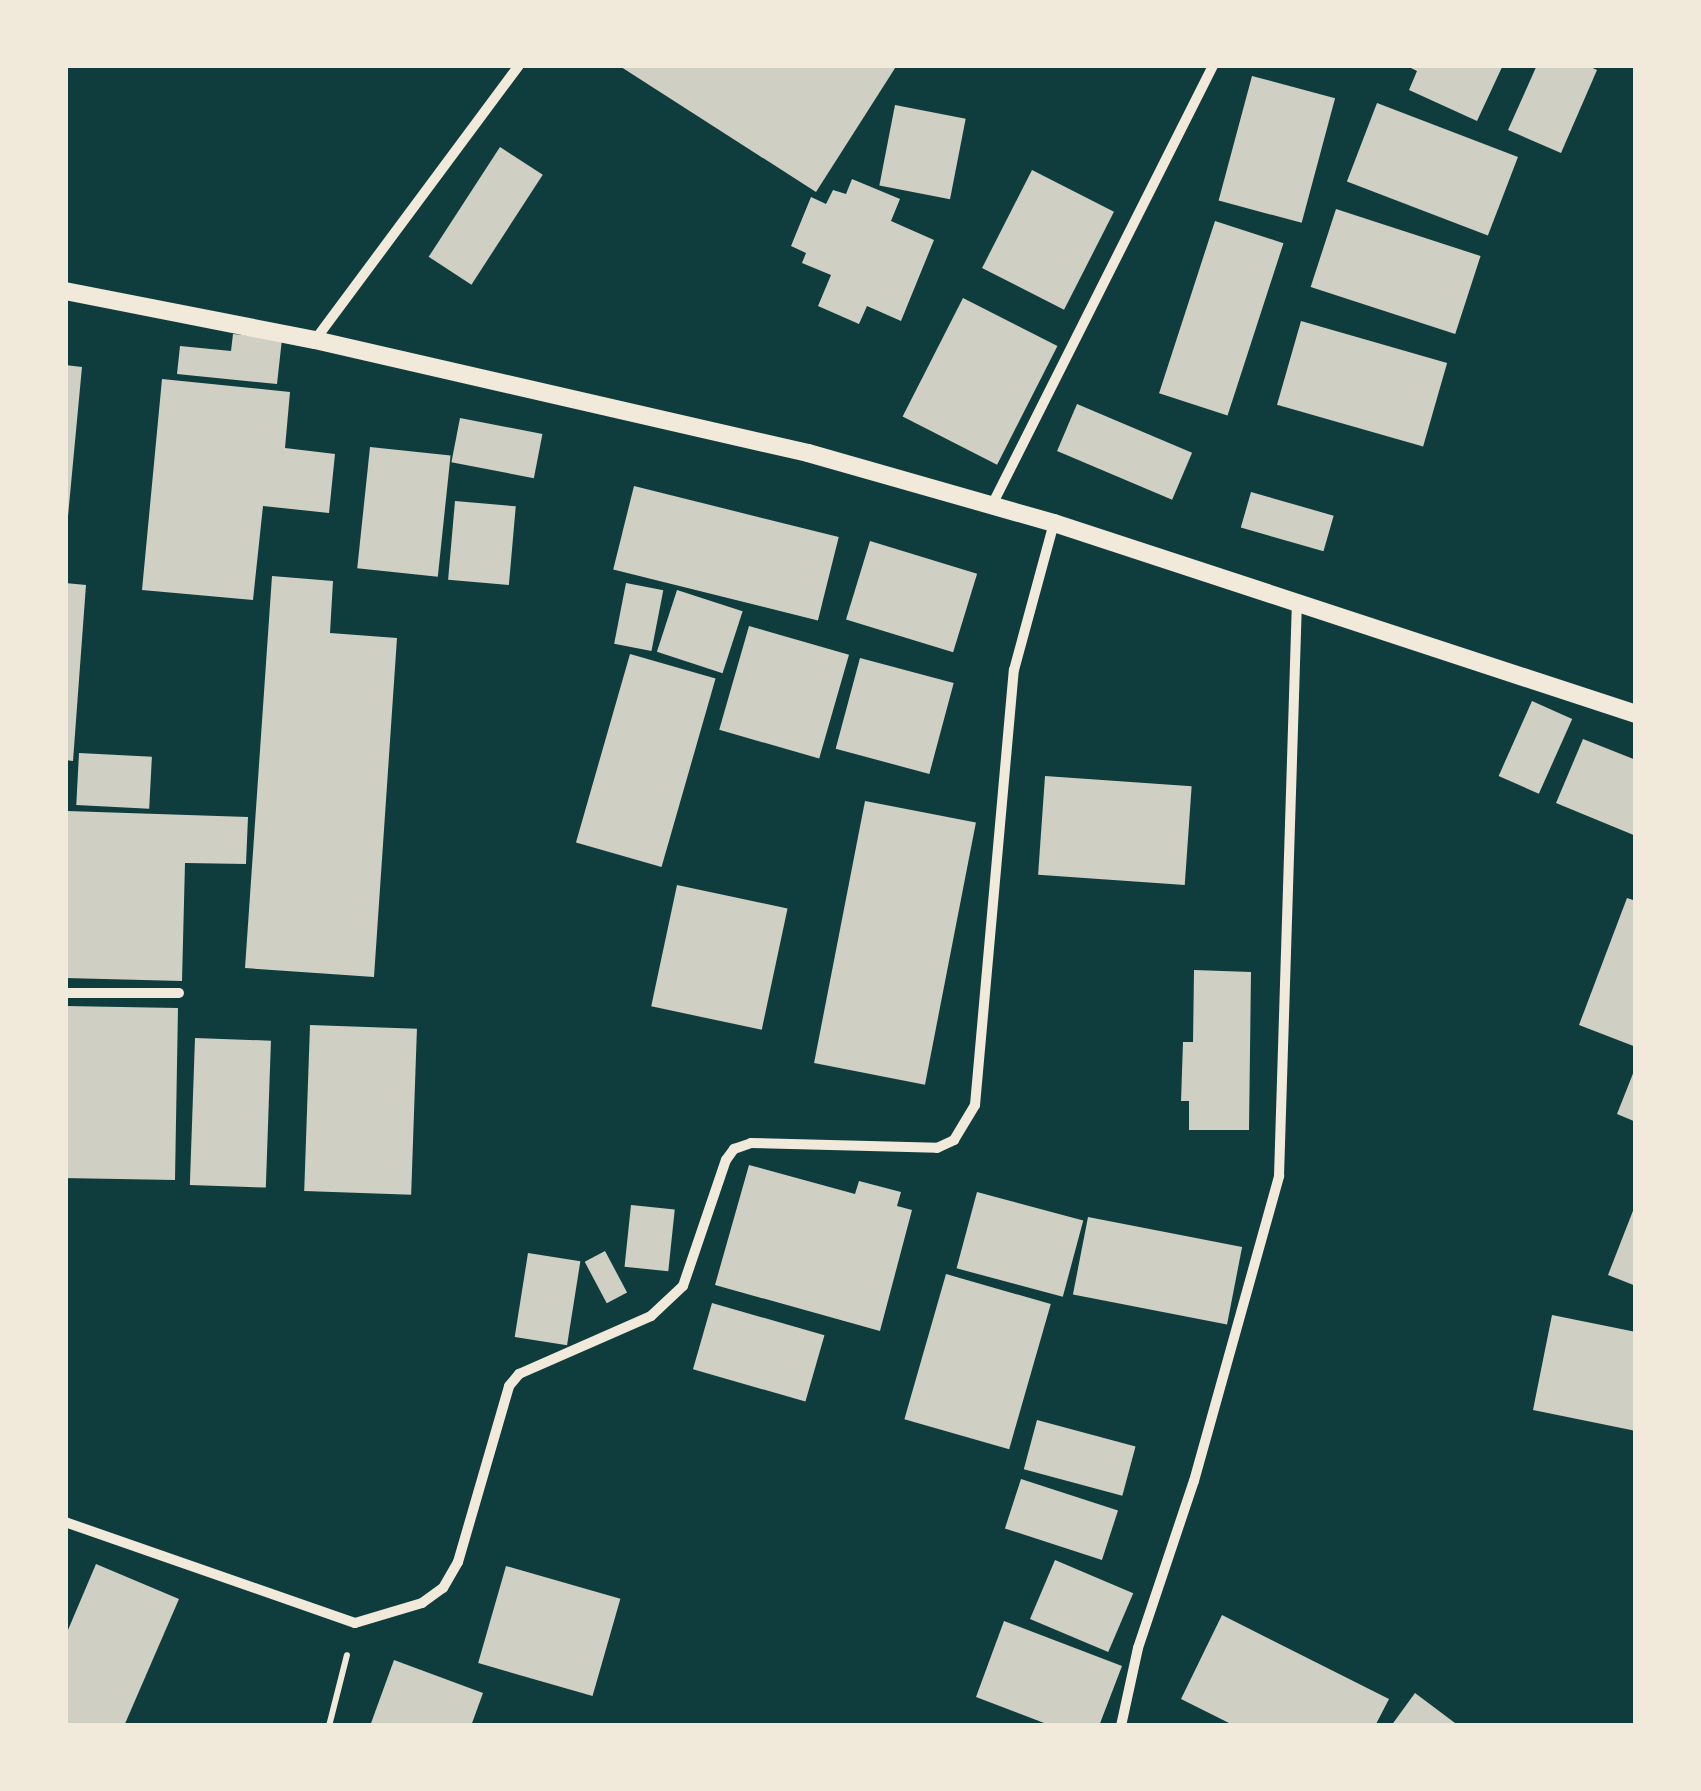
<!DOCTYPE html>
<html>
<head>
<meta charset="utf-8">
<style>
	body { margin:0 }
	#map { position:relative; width:1701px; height:1791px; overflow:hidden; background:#0f3d3e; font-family:"Source Serif 4",serif }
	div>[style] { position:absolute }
	.building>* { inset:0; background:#cfcfc3; transform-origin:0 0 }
	.path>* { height:6px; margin:-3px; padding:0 3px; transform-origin:3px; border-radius:3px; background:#f1e9da }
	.minor>* { height:10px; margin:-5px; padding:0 5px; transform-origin:5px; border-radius:5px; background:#f1e9da }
	.tertiary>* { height:18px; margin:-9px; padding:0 9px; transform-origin:9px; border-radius:9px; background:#f1e9da }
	span { translate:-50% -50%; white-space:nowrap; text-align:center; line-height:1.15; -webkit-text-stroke:8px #f1e9da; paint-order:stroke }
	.frame { position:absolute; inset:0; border:68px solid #f1e9da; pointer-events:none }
</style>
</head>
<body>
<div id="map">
	<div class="building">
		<i style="clip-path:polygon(618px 65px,897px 65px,816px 192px)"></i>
		<i style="clip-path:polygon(1405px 65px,1503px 65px,1477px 121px,1409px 90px,1417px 71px)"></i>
		<i style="clip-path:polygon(1537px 65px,1586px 65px,1597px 70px,1561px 153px,1508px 130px)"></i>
		<i style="left:1252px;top:76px;width:86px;height:129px;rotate:15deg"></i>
		<i style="left:1377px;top:103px;width:151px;height:84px;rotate:21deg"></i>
		<i style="left:895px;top:105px;width:72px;height:82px;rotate:11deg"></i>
		<i style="left:500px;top:147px;width:51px;height:131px;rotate:33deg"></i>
		<i style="left:1032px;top:170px;width:92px;height:110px;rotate:27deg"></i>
		<i style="clip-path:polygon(852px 179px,900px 199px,891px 221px,934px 240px,901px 321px,867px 306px,859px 324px,818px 306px,831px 275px,802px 263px,806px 253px,791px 246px,811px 197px,826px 204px,833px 190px,846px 194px)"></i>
		<i style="left:1336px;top:209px;width:152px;height:82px;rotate:18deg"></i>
		<i style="left:1215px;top:221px;width:72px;height:181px;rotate:18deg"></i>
		<i style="left:963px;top:298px;width:106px;height:133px;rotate:27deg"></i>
		<i style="left:1301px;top:321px;width:152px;height:87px;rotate:16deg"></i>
		<i style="clip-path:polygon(233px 334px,282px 339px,277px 384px,177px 374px,180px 346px,231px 351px)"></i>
		<i style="clip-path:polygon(65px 365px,82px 367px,68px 516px,65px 516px)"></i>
		<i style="clip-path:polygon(162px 379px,290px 392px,285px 448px,335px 454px,329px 513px,263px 506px,253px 600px,142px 590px)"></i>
		<i style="left:1077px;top:404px;width:125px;height:51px;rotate:23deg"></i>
		<i style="left:460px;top:418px;width:84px;height:45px;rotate:11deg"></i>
		<i style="left:370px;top:447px;width:81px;height:122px;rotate:6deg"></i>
		<i style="left:634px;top:486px;width:211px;height:86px;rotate:14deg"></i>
		<i style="left:1251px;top:492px;width:86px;height:37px;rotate:16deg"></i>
		<i style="left:455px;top:501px;width:61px;height:79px;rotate:5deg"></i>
		<i style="left:870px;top:541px;width:112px;height:82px;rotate:17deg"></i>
		<i style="clip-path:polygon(272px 576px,333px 581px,330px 633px,397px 638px,374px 977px,245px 968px)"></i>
		<i style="clip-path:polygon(65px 583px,86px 585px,73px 761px,65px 760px)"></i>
		<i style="left:626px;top:583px;width:38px;height:62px;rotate:11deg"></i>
		<i style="left:677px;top:590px;width:69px;height:65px;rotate:18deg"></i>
		<i style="left:749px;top:626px;width:104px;height:108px;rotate:16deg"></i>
		<i style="left:630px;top:654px;width:89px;height:196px;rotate:16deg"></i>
		<i style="left:860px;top:658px;width:97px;height:94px;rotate:15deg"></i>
		<i style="left:1532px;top:701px;width:44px;height:82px;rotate:24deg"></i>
		<i style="clip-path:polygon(1583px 739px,1636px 760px,1636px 836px,1556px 803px)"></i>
		<i style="left:79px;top:753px;width:73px;height:52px;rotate:3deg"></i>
		<i style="left:1045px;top:776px;width:147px;height:99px;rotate:4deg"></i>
		<i style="left:865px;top:801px;width:113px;height:267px;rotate:11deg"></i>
		<i style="clip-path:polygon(67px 811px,248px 817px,246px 864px,185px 863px,182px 981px,65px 978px)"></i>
		<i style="left:677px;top:885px;width:113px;height:124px;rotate:12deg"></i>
		<i style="clip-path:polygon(1627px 898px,1636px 901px,1636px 1047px,1579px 1025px)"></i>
		<i style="clip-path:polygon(1194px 970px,1251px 972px,1249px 1130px,1189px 1130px,1189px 1101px,1181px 1101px,1183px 1042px,1193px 1042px)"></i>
		<i style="left:65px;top:1006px;width:113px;height:172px;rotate:1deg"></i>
		<i style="left:310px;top:1025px;width:107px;height:166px;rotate:2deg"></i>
		<i style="left:195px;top:1038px;width:76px;height:147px;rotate:2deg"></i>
		<i style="clip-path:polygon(1636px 1066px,1636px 1122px,1617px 1114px)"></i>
		<i style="clip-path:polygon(749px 1165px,855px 1194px,859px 1181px,901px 1192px,897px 1206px,912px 1210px,880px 1331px,715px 1285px)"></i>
		<i style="left:977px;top:1192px;width:110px;height:79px;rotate:15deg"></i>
		<i style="clip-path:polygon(1636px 1203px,1636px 1286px,1608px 1275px)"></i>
		<i style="left:631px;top:1205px;width:44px;height:62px;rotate:6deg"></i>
		<i style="left:1088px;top:1217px;width:157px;height:79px;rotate:11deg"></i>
		<i style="left:605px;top:1251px;width:47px;height:23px;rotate:62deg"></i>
		<i style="left:528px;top:1253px;width:53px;height:85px;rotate:9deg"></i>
		<i style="left:946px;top:1274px;width:109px;height:151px;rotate:16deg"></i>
		<i style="left:712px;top:1303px;width:117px;height:69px;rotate:16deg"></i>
		<i style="clip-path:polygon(1552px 1315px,1636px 1332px,1636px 1431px,1533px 1410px)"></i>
		<i style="left:1037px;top:1420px;width:102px;height:51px;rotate:15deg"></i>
		<i style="left:1021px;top:1479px;width:102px;height:52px;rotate:18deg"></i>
		<i style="left:1055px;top:1560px;width:85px;height:64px;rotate:23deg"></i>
		<i style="clip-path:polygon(96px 1564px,179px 1599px,124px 1726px,65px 1723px,65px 1637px)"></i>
		<i style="left:506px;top:1566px;width:119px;height:101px;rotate:16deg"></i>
		<i style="clip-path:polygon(1222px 1615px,1389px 1699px,1375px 1726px,1235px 1726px,1181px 1699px)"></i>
		<i style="clip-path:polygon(1004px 1621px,1122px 1666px,1099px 1726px,1052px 1726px,976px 1697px)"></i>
		<i style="clip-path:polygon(394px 1660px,483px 1693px,471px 1726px,370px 1726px)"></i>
		<i style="clip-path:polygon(1415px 1693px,1459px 1726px,1391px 1726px)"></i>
	</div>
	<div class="path">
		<i style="left:329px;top:1726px;width:73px;rotate:-75.8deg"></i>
	</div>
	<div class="minor">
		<i style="left:315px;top:340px;width:342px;rotate:-53.4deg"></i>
		<i style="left:992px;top:505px;width:492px;rotate:-63.3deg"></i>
		<i style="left:65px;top:993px;width:114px"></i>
		<i style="left:65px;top:1522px;width:307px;rotate:19.2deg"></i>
		<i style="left:355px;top:1623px;width:70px;rotate:-16.6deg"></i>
		<i style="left:422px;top:1603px;width:26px;rotate:-36deg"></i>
		<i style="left:443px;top:1588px;width:30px;rotate:-60deg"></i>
		<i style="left:458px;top:1562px;width:183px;rotate:-73.8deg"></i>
		<i style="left:509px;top:1386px;width:16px;rotate:-50deg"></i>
		<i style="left:519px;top:1374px;width:144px;rotate:-23.7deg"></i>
		<i style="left:651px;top:1316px;width:44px;rotate:-43.2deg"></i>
		<i style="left:683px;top:1286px;width:133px;rotate:-71.2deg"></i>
		<i style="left:726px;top:1160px;width:14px;rotate:-54deg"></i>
		<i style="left:734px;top:1149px;width:18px;rotate:-19deg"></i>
		<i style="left:751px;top:1143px;width:186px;rotate:1.5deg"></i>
		<i style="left:937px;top:1148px;width:19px;rotate:-25deg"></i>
		<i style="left:954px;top:1140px;width:41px;rotate:-59deg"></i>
		<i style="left:975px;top:1105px;width:437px;rotate:-84.9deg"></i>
		<i style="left:1014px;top:670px;width:152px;rotate:-74.8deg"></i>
		<i style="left:1121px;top:1726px;width:80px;rotate:-77.7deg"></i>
		<i style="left:1138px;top:1648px;width:176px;rotate:-71.5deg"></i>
		<i style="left:1194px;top:1481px;width:317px;rotate:-74.4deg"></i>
		<i style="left:1279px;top:1176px;width:575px;rotate:-88.21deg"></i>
	</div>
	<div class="tertiary">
		<i style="left:65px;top:291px;width:255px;rotate:11.1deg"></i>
		<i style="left:315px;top:340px;width:506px;rotate:12.91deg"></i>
		<i style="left:808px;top:453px;width:256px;rotate:15.9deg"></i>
		<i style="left:1054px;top:523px;width:613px;rotate:18.17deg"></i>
	</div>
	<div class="frame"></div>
</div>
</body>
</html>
